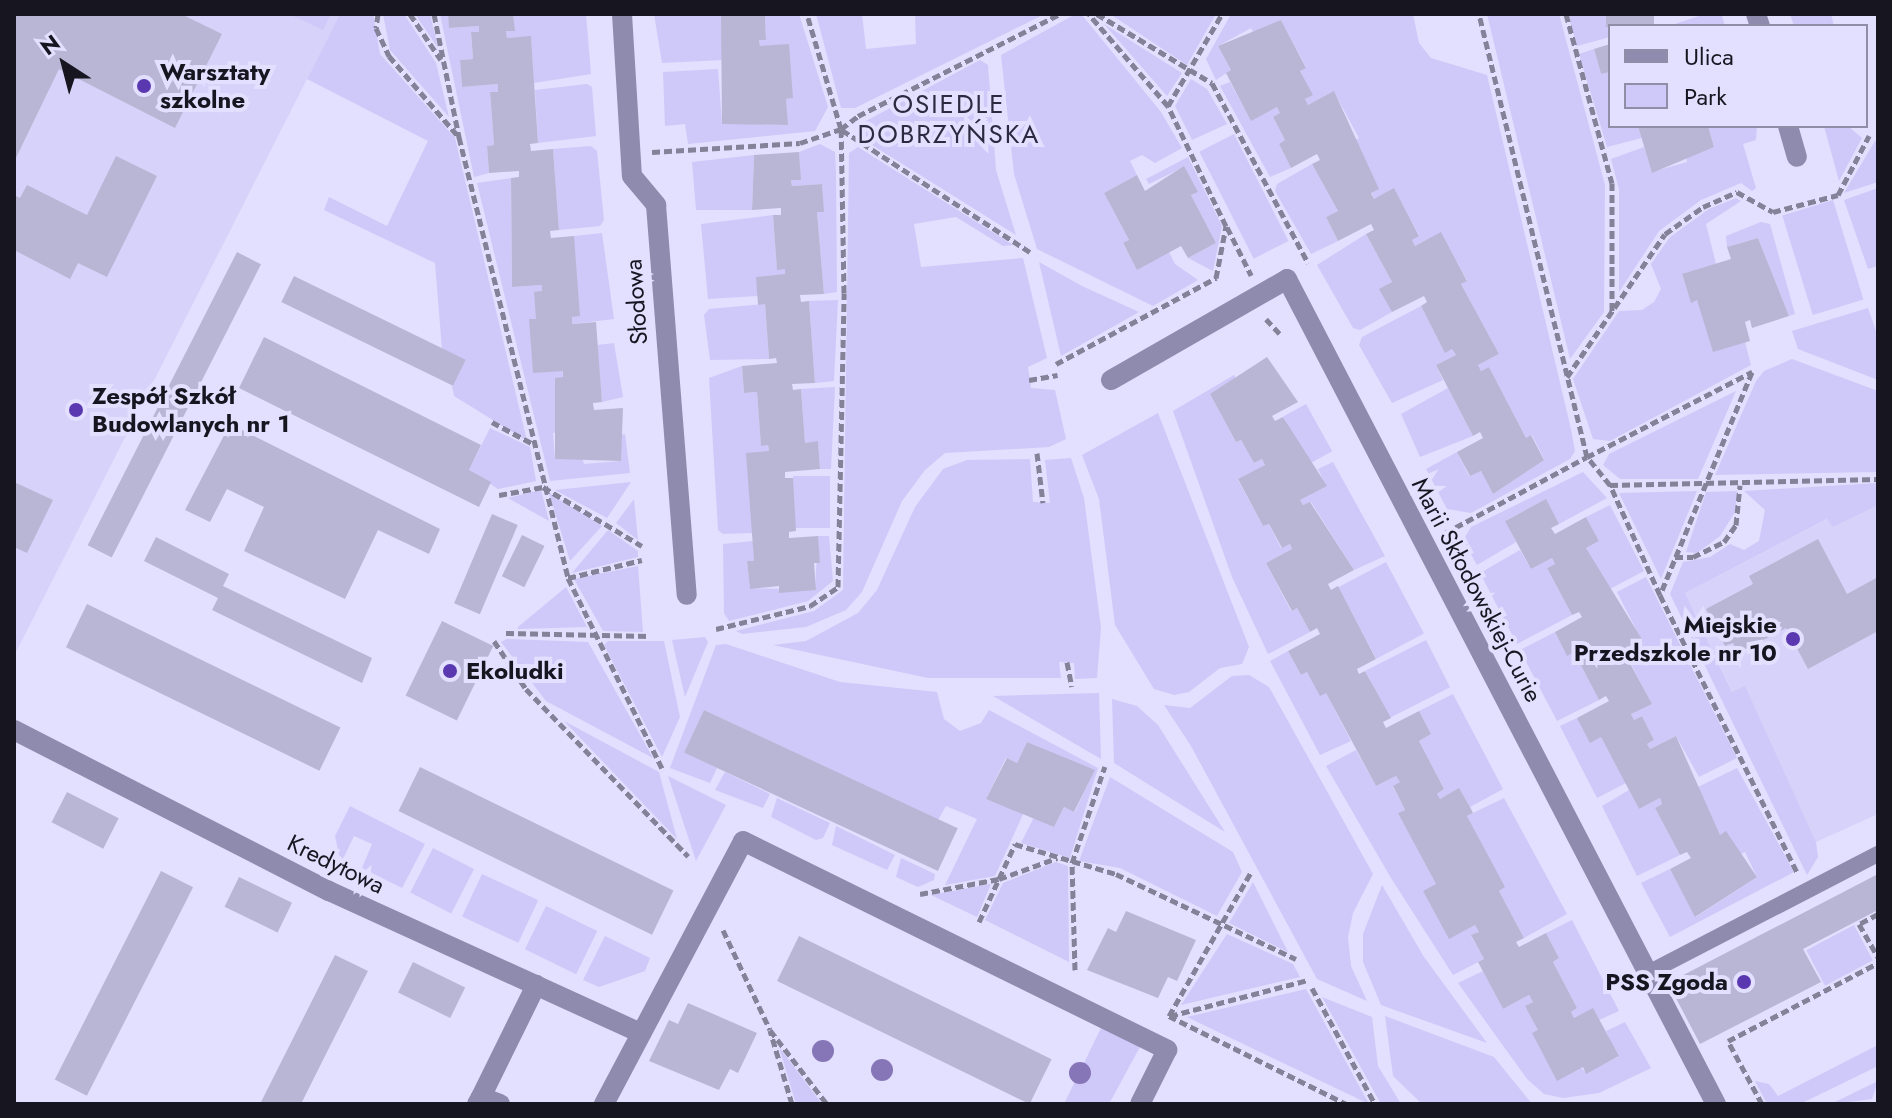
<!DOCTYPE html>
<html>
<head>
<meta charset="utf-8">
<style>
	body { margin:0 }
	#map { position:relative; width:1892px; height:1118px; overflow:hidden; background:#e2dfff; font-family:Jost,sans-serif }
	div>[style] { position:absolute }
	.built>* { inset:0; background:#d6d2f9 }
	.green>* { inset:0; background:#cec9f9; transform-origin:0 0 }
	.building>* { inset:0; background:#b9b6d5; transform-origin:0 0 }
	.path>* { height:5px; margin-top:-2.5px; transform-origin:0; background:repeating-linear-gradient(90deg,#848298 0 8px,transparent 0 12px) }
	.service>* { height:16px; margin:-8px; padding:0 8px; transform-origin:8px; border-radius:8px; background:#8f8bae }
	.minor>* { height:20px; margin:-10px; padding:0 10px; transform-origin:10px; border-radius:10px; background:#8f8bae }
	.trees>* { width:22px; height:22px; margin:-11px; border-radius:50%; background:#8676b7 }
	.dots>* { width:22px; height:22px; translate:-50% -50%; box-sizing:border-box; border:4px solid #e2dfff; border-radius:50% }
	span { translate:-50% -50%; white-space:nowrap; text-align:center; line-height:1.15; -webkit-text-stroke:8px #e2dfff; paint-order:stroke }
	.poi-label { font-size:24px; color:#161520; font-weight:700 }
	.left { translate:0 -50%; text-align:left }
	.right { translate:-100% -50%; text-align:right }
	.street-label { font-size:24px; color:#161520 }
	.neighbourhood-label { font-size:26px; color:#2c2941; letter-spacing:2px }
	.frame { position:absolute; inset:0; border:16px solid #161520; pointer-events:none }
	.legend { position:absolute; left:1608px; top:24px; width:260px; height:104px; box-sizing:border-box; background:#e2dfff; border:2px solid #908ea6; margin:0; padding:10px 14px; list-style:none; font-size:24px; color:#161520 }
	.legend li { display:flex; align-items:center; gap:16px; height:40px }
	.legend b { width:40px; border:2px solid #908ea6 }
	.north { position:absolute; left:24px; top:24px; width:80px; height:80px; -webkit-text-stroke:6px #e2dfff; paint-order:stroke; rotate:324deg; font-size:22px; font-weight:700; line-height:32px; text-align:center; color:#161520 }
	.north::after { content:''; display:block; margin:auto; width:28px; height:36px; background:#161520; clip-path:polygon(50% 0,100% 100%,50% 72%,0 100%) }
</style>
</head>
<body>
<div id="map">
	<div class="built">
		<i style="clip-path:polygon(14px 14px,340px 14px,14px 656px)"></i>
		<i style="clip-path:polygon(1878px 505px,1878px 814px,1816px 842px,1745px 687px,1733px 693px,1685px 593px,1828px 519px,1833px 526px)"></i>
	</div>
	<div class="green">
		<i style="clip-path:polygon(289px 14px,331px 14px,323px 30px)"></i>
		<i style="clip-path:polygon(340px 14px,373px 14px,380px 54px,455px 138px,527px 441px,454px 396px,452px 386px,464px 361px,442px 349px,435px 263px,324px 210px,329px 197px,387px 226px,428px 141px,307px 79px)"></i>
		<i style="clip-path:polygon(383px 14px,404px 14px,436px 63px,449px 117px,390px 50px)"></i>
		<i style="clip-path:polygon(415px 14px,430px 14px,438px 48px)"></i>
		<i style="clip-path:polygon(440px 14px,448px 14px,450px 28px,479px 26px,479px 32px,471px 33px,473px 59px,460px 60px,462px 87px,498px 84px,498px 92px,490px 93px,494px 145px,487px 146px,489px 173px,474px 177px)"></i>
		<i style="clip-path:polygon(513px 14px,586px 14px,591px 74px,534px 83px,531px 37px,507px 38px,506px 31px,514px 30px)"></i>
		<i style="clip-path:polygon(654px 14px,727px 14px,721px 15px,724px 60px,662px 63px)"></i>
		<i style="clip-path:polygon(765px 14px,799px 14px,828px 107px,815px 131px,688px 144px,685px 124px,665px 126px,663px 72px,718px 69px,722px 123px,787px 125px,786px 99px,793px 98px,760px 46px,759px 40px,766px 39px)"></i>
		<i style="clip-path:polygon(816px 14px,862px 14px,866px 49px,916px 44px,915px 14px,1045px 14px,855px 108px,841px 108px)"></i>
		<i style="clip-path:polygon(1110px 14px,1216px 14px,1187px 65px)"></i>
		<i style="clip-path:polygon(1231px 14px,1413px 14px,1419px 43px,1431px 58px,1487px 75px,1571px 429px,1575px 451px,1570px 459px,1471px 513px,1447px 509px,1426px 469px,1457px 452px,1469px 476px,1481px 471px,1493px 494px,1544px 459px,1532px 435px,1526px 438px,1489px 367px,1481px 371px,1478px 365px,1499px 354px,1461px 284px,1467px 280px,1441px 233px,1415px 246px,1412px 240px,1419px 235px,1394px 189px,1374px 199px,1354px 141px,1359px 138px,1334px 92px,1308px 105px,1305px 99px,1312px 95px,1300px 71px,1306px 67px,1281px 20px,1254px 34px,1251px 28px,1218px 46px,1231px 70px,1216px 80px,1206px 59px)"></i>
		<i style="clip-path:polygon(1487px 14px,1559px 14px,1605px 185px,1604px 312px,1570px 359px)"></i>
		<i style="clip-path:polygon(1568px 14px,1606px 14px,1610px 37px,1577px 46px)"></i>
		<i style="clip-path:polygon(1705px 14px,1722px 16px,1725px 26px,1669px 26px)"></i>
		<i style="clip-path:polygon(1790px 14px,1831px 14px,1834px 26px,1794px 26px)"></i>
		<i style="clip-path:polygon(1074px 15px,1082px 15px,1161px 112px,1182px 148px,1155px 163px,1142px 155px,1130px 161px,1137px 175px,1104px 193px,1129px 240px,1123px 244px,1137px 269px,1169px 252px,1175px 264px,1198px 280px,1153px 306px,1037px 249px,1014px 174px,1001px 55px)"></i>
		<i style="clip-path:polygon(1104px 24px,1182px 73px,1167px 96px)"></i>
		<i style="clip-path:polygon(1594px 49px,1601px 74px,1610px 72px,1610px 126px,1638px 126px,1642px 138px,1607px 147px,1579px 54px)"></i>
		<i style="clip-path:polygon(980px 60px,988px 65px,996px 170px,1016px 235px,864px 140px,864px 122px)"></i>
		<i style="clip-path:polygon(1191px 79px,1207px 89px,1227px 124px,1192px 140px,1175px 106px)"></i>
		<i style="clip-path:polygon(1230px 82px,1251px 120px,1277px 107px,1280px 113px,1273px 117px,1285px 140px,1279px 144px,1291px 168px,1270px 177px,1220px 86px)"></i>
		<i style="clip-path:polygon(587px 84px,592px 87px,596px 136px,538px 143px,535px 90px)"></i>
		<i style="clip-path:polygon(1708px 126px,1757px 126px,1756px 140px,1743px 144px,1756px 188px,1752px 191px,1741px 183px,1701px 200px,1659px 231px,1619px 292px,1619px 189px,1611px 159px,1644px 147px,1652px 172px,1687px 162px,1686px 155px,1714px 147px)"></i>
		<i style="clip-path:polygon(1824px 126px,1848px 126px,1862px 138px,1839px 181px)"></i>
		<i style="left:1234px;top:134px;width:120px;height:39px;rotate:63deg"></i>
		<i style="clip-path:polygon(1878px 140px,1878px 182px,1844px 193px,1875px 141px)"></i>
		<i style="clip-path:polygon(820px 144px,835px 152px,836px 173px,837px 292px,824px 294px,817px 212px,823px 212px,822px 184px,792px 186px,791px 180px,800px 179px,799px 152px)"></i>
		<i style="clip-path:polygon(591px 146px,597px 151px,604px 220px,600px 226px,559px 230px,553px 149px)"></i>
		<i style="clip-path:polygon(858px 147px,1013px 245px,1003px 246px,956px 217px,914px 224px,921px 267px,1023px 258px,1047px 358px,1028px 367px,1031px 388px,1055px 390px,1066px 439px,1049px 447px,945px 453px,925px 470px,902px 501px,862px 592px,846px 610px,806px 627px,742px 634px,736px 631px,814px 611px,843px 590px,849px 153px)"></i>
		<i style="clip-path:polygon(754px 155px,752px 210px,696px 210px,692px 162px)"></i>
		<i style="clip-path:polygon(1188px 157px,1222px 226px,1213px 271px,1188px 258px,1216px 243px,1191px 195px,1197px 192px,1184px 167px,1149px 184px,1146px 179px)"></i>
		<i style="clip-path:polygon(1312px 164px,1338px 211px,1326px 217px,1338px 241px,1311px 254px,1275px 191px,1277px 184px)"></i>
		<i style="clip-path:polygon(511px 178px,512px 287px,542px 285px,563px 371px,559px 432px,553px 433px,555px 459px,582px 457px,584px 464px,620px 461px,619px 435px,625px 434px,630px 473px,550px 481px,477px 183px)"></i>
		<i style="clip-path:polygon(1878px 188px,1878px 266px,1868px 269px,1844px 200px)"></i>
		<i style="clip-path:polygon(1736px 198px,1741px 201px,1706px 224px,1716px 264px,1682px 275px,1691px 302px,1697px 300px,1745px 342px,1751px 365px,1610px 441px,1593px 439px,1573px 379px,1619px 311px,1642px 310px,1654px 302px,1661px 289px,1651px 264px,1670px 237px,1709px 209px)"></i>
		<i style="left:1833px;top:200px;width:104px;height:53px;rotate:73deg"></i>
		<i style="clip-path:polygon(773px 215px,777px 269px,785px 269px,785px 274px,758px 296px,708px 299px,701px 224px)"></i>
		<i style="clip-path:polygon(1761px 222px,1770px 224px,1795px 314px,1789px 316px,1758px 238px,1727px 247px,1726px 236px)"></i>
		<i style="clip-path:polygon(602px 233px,614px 319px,572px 324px,574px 236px)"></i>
		<i style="clip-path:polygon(1366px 234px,1392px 282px,1380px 289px,1392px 312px,1360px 330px,1353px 328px,1317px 265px)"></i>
		<i style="clip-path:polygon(1039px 262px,1082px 286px,1139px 312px,1061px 356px)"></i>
		<i style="clip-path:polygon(838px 300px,834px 381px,815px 383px,809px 301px)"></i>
		<i style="clip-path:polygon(765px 304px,769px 359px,710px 360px,704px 315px,709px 309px)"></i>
		<i style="clip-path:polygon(1421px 306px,1445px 352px,1452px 349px,1456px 355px,1436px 365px,1443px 380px,1392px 403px,1359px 345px,1362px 337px)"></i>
		<i style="clip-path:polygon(1868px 308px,1878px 337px,1878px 380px,1798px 349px,1792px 331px)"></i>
		<i style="clip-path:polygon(614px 343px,623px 397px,602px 402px,597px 345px)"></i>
		<i style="clip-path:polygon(1792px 359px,1878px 391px,1878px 472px,1715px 475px,1756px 381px,1764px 371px)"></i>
		<i style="clip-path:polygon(742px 366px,744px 393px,757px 392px,761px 445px,768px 445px,769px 451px,752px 533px,723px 534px,718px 530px,709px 378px)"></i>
		<i style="clip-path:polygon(1234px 375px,1237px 380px,1210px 394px,1236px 442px,1241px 440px,1254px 463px,1262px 459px,1265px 465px,1238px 480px,1263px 526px,1269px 524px,1281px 548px,1290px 544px,1292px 549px,1266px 563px,1291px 611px,1297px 608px,1310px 632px,1268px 654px,1232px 577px,1173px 411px)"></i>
		<i style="clip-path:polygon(835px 387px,831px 469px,820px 469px,818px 442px,805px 443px,801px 389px)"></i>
		<i style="clip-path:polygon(1448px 388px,1473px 436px,1420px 457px,1401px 414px)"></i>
		<i style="clip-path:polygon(1736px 391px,1698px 479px,1620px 479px,1603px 465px,1609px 454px)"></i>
		<i style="left:1306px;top:404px;width:54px;height:26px;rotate:61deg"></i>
		<i style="clip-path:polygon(1158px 413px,1249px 647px,1242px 664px,1220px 668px,1189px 692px,1174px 695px,1154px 689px,1115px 625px,1099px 499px,1082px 455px)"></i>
		<i style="clip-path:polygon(490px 428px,530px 447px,536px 481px,498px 489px,469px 470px)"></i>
		<i style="clip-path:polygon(1071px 458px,1084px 498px,1101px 628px,1097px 678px,1075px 679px,1074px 663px,1059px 662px,1061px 678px,928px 678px,773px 645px,806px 641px,858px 613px,877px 590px,915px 507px,943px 469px,967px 460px,1030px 459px,1033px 502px,1050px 503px,1045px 460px)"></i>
		<i style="clip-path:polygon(1333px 462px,1385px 556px,1354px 570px,1311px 502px,1303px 505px,1300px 500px,1326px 486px,1318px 469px)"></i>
		<i style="clip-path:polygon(1583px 472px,1607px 498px,1559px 524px,1545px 500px,1506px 520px,1516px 542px,1477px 565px,1463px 540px,1471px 527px)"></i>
		<i style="left:830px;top:476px;width:52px;height:37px;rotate:90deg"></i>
		<i style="clip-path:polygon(631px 482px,607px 518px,555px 490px)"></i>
		<i style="clip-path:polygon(1878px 483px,1878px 505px,1833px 527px,1827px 519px,1685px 593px,1732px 692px,1745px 686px,1816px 842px,1818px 857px,1807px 875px,1670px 594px,1683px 562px,1710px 557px,1730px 544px,1744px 550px,1759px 541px,1765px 510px,1744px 491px)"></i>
		<i style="clip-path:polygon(541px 490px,549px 521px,508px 498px)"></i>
		<i style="clip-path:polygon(1697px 491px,1661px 579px,1619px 493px)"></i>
		<i style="clip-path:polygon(1737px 491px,1735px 512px,1720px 536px,1697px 553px,1686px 552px,1706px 492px)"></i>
		<i style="clip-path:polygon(549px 493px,602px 526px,570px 561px)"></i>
		<i style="clip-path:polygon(634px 499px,638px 540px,616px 523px)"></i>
		<i style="clip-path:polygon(1610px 505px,1644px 571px,1608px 590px,1586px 548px,1599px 541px,1586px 517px)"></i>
		<i style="clip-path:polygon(608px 530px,638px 551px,638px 557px,572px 573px)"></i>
		<i style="clip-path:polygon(818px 536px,829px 536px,833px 581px,808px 601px,729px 621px,724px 613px,723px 544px,753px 541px,754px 561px,747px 562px,750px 588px,815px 590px)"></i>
		<i style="clip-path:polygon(1520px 550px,1531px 569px,1552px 558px,1555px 564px,1547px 568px,1572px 615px,1517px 644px,1480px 573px)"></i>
		<i style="left:1386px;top:562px;width:81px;height:54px;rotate:62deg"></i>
		<i style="clip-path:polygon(638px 566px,643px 632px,603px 631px,574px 579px)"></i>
		<i style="clip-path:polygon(1646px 577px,1737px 758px,1699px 777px,1676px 736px,1650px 749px,1647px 744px,1654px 740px,1642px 716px,1634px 720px,1631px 714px,1651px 703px,1627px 656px,1619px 660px,1616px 655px,1642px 641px,1617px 592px)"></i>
		<i style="clip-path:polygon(566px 587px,587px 627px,518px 629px,518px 627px)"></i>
		<i style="clip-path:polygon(1555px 632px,1567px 655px,1574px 652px,1599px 700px,1557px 721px,1520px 650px)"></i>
		<i style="clip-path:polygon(705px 637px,708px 642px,685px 697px,672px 640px)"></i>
		<i style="clip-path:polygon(507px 639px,588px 642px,653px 758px,546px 701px,501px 642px)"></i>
		<i style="left:1426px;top:640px;width:53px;height:68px;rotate:63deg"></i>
		<i style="clip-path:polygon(608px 641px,664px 641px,680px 717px,662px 757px,604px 645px)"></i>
		<i style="clip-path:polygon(726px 644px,840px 682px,937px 692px,944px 719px,960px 731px,981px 723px,989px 710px,1098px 768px,1070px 858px,1021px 843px,1034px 817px,1054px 827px,1064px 807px,1075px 812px,1094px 771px,1027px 742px,1017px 763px,1006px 758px,986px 799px,1024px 812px,995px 876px,945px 885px,977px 819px,946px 806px,938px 820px,704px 710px,685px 752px,717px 768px,710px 783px,670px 768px,716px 645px)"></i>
		<i style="clip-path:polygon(1288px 651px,1301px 675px,1307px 672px,1326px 693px,1351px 741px,1320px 755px,1270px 661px)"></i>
		<i style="clip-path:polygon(1249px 675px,1269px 687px,1373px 874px,1353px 913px,1348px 937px,1351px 966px,1367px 1001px,1317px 979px,1191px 746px,1164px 705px,1190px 708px,1232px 676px)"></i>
		<i style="clip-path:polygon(1099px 693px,1101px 759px,993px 696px)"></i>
		<i style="clip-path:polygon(1453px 694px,1503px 789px,1470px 807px,1459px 789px,1440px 799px,1437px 794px,1444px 789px,1419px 741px,1431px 734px,1419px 711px)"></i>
		<i style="clip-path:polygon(1112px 699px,1137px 706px,1158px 725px,1225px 832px,1114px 763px)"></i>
		<i style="clip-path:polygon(1577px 718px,1601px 737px,1626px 783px,1597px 798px,1560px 726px)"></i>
		<i style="clip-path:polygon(564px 721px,659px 772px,677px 839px)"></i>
		<i style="clip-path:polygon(1356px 750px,1376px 786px,1396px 776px,1400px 782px,1393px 787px,1405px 810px,1399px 813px,1436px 884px,1424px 892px,1449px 938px,1475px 925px,1479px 932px,1471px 936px,1484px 959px,1453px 975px,1391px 878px,1326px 766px)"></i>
		<i style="clip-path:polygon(1737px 768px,1794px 872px,1670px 937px,1641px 883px,1670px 869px,1696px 917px,1757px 877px,1745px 852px,1739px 855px,1726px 832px,1720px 835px,1696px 788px)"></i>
		<i style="clip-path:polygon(725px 772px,770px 794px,763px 808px,715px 790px)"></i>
		<i style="clip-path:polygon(668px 776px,726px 805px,696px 861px)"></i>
		<i style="clip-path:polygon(1110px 777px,1233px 852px,1242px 872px,1217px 916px,1120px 868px,1079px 861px)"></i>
		<i style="clip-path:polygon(1629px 790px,1639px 809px,1660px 798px,1662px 804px,1655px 808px,1680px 855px,1637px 876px,1602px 806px)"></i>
		<i style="clip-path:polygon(777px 798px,830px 823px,823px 838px,816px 840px,771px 817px)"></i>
		<i style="clip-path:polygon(1504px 798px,1567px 914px,1524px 938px,1499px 891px,1504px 887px,1467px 816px)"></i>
		<i style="clip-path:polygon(350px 806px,425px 844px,402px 888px,362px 868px,372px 844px,354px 836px,343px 859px,339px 855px,335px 836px)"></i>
		<i style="clip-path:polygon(836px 826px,895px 855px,887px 870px,832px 845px)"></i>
		<i style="left:433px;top:848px;width:46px;height:50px;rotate:27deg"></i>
		<i style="clip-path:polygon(901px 858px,935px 874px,934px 880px,918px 887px,896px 877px)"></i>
		<i style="clip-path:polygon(1056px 862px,1068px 866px,1069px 962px,985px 920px,1003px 883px)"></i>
		<i style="left:482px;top:874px;width:62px;height:47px;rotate:25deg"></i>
		<i style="clip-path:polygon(1253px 882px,1288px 952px,1229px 923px)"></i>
		<i style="clip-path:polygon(991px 884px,977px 917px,931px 895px)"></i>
		<i style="clip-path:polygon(1382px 885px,1424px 957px,1487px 1043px,1381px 1005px,1363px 962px,1363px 934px)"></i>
		<i style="left:546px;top:906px;width:57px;height:48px;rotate:26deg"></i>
		<i style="clip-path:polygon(1572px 920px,1619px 1011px,1599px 1020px,1593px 1009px,1574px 1018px,1571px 1012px,1577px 1008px,1553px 962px,1559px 958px,1546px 933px)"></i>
		<i style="left:1854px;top:925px;width:40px;height:54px;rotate:62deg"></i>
		<i style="clip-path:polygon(1227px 934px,1293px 964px,1300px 977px,1181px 1005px)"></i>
		<i style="clip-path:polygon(605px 936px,650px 958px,645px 971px,599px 987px,583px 980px)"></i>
		<i style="clip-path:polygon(1483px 971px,1503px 1009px,1529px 995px,1533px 1002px,1526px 1006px,1586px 1073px,1618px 1057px,1606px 1031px,1625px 1022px,1651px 1068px,1599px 1093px,1563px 1098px,1544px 1094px,1527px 1079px,1458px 983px)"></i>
		<i style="clip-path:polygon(1306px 989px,1369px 1104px,1187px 1017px)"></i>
		<i style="clip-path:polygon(1322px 997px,1372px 1017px,1378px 1066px,1401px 1104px,1381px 1104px)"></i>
		<i style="clip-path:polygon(1385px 1016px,1494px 1057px,1532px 1104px,1422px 1104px,1393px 1076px)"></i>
		<i style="clip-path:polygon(1102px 1026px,1141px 1045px,1109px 1104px,1064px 1104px)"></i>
		<i style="clip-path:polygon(1878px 1045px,1878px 1066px,1800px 1104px,1767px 1104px,1755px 1081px,1769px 1084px,1778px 1096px)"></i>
		<i style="clip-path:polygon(779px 1047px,822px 1104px,796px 1104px)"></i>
		<i style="clip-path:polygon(1878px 1081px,1872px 1099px,1831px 1104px)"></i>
	</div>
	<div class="building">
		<i style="clip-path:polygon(14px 14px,181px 14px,222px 34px,175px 128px,59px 69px,14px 162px)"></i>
		<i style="clip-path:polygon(448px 14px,513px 14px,515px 31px,506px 31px,507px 38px,531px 36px,538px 143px,530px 144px,531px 151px,553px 149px,559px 230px,550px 231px,551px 238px,574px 236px,580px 316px,572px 317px,572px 324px,596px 322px,602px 402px,593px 403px,594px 410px,623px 408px,621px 461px,555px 459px,555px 378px,563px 377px,563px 371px,533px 373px,529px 319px,536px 319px,534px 292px,542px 291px,542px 285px,512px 287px,511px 178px,519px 177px,519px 171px,489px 173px,487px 146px,494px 145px,490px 92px,498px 92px,498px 84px,462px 87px,460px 60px,473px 59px,471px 32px,479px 32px,479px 26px,449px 28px)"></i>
		<i style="clip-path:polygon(765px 14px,766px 40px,759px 40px,760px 46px,789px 44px,793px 98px,786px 99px,788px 125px,722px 124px,721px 15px)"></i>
		<i style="left:1606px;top:14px;width:48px;height:13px"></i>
		<i style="clip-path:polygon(1281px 20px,1306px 68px,1300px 71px,1313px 95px,1305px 99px,1308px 105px,1334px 91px,1379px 189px,1371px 193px,1374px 199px,1394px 188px,1419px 236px,1412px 240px,1415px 246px,1441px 232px,1467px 281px,1461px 284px,1499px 354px,1478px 365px,1481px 371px,1489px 367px,1526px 438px,1531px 435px,1544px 460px,1493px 494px,1481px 471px,1470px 476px,1457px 452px,1483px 438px,1480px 432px,1473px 436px,1436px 365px,1456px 355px,1452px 349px,1445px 353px,1421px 306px,1427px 302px,1424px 296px,1392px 312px,1379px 289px,1392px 282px,1366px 234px,1374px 230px,1371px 224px,1338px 241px,1326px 217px,1338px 211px,1312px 164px,1320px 160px,1317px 154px,1291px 168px,1279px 144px,1285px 140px,1273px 117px,1280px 113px,1277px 107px,1251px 121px,1226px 73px,1231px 70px,1218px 46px)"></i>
		<i style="clip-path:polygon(1610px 44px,1610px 72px,1601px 74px,1594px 49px)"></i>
		<i style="clip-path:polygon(1638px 126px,1708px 126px,1714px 147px,1652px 173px)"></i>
		<i style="clip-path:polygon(799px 152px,801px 180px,791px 180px,792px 186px,822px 184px,824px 212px,817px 212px,824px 294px,800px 295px,801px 302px,809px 301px,815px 383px,792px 384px,793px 390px,801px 389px,805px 443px,818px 441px,820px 469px,785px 472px,785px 478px,793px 478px,796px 531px,789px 532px,789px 538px,818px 536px,820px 563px,814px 563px,816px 590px,779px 593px,779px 586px,750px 589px,747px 561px,754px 561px,746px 453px,769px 451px,768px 445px,761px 446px,757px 392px,744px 393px,742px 366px,777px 363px,776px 358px,769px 359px,765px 304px,758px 305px,756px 277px,785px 274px,785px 269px,777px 270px,773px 215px,781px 215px,781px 208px,752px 210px,754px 155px)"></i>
		<i style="clip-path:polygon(116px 156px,157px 176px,107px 277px,78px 263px,70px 279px,14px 250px,14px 195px,20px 198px,27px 185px,87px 215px)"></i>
		<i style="clip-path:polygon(1184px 166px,1198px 192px,1191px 195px,1216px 243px,1188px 258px,1181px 246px,1137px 270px,1123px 243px,1129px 240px,1104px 193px,1137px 175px,1145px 191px)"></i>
		<i style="clip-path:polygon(1758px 238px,1789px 316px,1752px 328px,1750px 320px,1745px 322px,1750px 341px,1713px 352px,1697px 300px,1691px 303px,1682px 274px,1731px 259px,1727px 247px)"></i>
		<i style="left:237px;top:252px;width:27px;height:329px;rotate:27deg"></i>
		<i style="left:294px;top:276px;width:191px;height:29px;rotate:26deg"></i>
		<i style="clip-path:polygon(264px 337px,481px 445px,469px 470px,491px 482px,479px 507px,239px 388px)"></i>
		<i style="clip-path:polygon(1267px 357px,1298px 402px,1272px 416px,1275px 421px,1283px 417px,1327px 486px,1300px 500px,1303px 505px,1310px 502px,1354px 570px,1328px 584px,1331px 590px,1338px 586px,1376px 659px,1357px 669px,1359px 674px,1365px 671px,1391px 718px,1383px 722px,1386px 728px,1419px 711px,1431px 734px,1419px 741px,1444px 789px,1437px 794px,1440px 799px,1459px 788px,1470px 807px,1473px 813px,1467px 816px,1505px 887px,1499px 891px,1524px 938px,1516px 942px,1519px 947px,1546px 933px,1559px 958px,1553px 962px,1577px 1008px,1571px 1012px,1574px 1018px,1593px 1008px,1619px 1056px,1586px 1074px,1583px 1067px,1557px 1081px,1532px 1033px,1538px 1030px,1525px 1006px,1533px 1002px,1529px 995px,1503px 1009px,1478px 962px,1484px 959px,1471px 935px,1479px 932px,1475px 925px,1449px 939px,1423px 891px,1436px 884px,1398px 813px,1405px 810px,1393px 786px,1400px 782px,1396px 776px,1376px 786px,1326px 693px,1320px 696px,1307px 672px,1301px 675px,1288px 651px,1320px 634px,1317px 628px,1310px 632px,1297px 608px,1292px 611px,1266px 563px,1292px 549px,1290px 544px,1282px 548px,1269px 524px,1263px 526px,1238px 479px,1265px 465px,1262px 459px,1254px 463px,1241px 440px,1236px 442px,1210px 394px)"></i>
		<i style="clip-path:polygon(230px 424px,440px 529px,429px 554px,378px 530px,345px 599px,244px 551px,264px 507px,227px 489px,210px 522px,185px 510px)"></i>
		<i style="clip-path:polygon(14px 482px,53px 500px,27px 553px,14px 547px)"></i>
		<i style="clip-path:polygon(1546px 499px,1559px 524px,1551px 528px,1555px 534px,1586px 517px,1599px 541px,1586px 548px,1643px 641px,1616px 655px,1619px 660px,1626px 656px,1652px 704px,1631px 714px,1634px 720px,1642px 716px,1654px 740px,1647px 744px,1650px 749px,1676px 736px,1720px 835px,1726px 831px,1757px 877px,1695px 917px,1670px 869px,1691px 858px,1687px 852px,1680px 855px,1655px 808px,1662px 804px,1660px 798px,1639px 809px,1601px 737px,1590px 743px,1577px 718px,1609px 701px,1606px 696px,1599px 700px,1574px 652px,1567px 656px,1555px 632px,1582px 617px,1579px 612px,1572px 615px,1547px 568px,1555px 564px,1552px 558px,1531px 569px,1505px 521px)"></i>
		<i style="left:492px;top:514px;width:28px;height:97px;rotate:23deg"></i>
		<i style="left:522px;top:535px;width:25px;height:46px;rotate:26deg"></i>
		<i style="clip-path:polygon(156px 537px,229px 574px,223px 586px,372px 658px,362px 683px,212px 610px,218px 598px,144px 561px)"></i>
		<i style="clip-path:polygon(1818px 539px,1847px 594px,1878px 577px,1878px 631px,1808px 669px,1786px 628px,1738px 653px,1733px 643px,1725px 646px,1706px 609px,1753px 584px,1749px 576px)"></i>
		<i style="left:87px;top:604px;width:282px;height:48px;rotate:26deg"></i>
		<i style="left:442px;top:621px;width:57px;height:83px;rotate:26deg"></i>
		<i style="left:704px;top:710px;width:280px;height:47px;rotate:25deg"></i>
		<i style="clip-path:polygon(1027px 742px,1095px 770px,1074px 812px,1064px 807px,1054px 827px,986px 799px,1007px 758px,1017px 763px)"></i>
		<i style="left:420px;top:767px;width:282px;height:49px;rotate:26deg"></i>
		<i style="left:67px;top:792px;width:58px;height:34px;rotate:27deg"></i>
		<i style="left:161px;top:871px;width:36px;height:234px;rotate:27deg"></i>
		<i style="clip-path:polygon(1878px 874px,1878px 910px,1803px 949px,1821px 982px,1700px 1044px,1668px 983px)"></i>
		<i style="left:239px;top:877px;width:59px;height:33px;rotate:26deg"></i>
		<i style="clip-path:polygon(1126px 911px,1196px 940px,1177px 981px,1168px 977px,1158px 998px,1087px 970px,1108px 928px,1116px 932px)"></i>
		<i style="left:799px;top:936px;width:281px;height:50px;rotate:26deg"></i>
		<i style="clip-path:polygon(335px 955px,368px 971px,327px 1052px,301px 1104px,260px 1104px)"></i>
		<i style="left:413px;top:962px;width:58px;height:34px;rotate:26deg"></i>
		<i style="clip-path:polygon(688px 1003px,757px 1033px,738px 1073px,730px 1069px,719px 1090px,649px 1061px,669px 1020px,678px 1024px)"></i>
	</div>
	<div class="path">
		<i style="left:378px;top:14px;width:14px;rotate:98deg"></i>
		<i style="left:376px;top:28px;width:31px;rotate:65deg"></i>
		<i style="left:389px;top:56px;width:106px;rotate:49.2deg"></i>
		<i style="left:410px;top:14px;width:55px;rotate:56deg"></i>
		<i style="left:434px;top:14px;width:126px;rotate:78.5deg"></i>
		<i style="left:459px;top:137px;width:454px;rotate:76.1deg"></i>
		<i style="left:568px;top:578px;width:212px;rotate:63.7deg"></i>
		<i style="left:1097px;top:14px;width:134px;rotate:31deg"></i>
		<i style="left:1212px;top:83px;width:204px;rotate:61.9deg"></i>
		<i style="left:1566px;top:14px;width:175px;rotate:74.8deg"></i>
		<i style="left:1612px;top:183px;width:128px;rotate:90deg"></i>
		<i style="left:1168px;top:106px;width:107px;rotate:-59.6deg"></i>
		<i style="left:842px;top:130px;width:224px;rotate:33deg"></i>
		<i style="left:652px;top:152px;width:148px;rotate:-3.5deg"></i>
		<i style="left:800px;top:143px;width:43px;rotate:-18.9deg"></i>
		<i style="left:841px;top:129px;width:21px;rotate:-37deg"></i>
		<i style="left:858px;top:116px;width:226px;rotate:-26.8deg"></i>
		<i style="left:1227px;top:227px;width:54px;rotate:63.4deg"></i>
		<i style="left:1266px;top:319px;width:21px;rotate:47deg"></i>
		<i style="left:1056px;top:364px;width:182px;rotate:-28.3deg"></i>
		<i style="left:1216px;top:278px;width:53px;rotate:-79.1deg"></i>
		<i style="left:1226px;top:226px;width:133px;rotate:-115.8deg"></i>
		<i style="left:1168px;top:106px;width:121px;rotate:-130.7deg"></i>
		<i style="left:1567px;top:377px;width:173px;rotate:-55.6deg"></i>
		<i style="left:1665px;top:234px;width:47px;rotate:-35.4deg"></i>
		<i style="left:1703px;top:207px;width:37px;rotate:-24deg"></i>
		<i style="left:1737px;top:192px;width:41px;rotate:29.1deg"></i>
		<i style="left:1773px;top:212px;width:67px;rotate:-14.7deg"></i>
		<i style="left:1838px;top:195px;width:67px;rotate:-62.3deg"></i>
		<i style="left:1029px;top:380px;width:29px;rotate:-10deg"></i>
		<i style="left:492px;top:422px;width:49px;rotate:28.1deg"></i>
		<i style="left:1037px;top:453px;width:50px;rotate:83.2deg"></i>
		<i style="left:1610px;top:485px;width:268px;rotate:-1.3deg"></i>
		<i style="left:499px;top:495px;width:45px;rotate:-10.3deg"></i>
		<i style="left:543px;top:487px;width:115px;rotate:30.8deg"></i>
		<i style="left:1445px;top:533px;width:161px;rotate:-28.2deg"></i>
		<i style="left:1587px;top:457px;width:186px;rotate:-27.3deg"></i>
		<i style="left:1752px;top:372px;width:241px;rotate:112.4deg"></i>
		<i style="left:1660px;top:595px;width:121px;rotate:-114.4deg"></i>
		<i style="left:1610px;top:485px;width:36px;rotate:-129deg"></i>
		<i style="left:1587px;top:457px;width:456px;rotate:-103.7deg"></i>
		<i style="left:1675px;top:557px;width:18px"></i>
		<i style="left:1693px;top:557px;width:34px;rotate:-26deg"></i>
		<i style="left:1724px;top:542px;width:21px;rotate:-55deg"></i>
		<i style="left:1736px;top:525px;width:40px;rotate:-84.3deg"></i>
		<i style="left:568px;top:578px;width:76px;rotate:-13.7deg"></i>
		<i style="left:1660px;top:595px;width:309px;rotate:63.7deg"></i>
		<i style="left:716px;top:629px;width:97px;rotate:-13.7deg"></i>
		<i style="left:810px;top:606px;width:34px;rotate:-34deg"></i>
		<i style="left:838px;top:587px;width:294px;rotate:-88.8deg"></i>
		<i style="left:844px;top:293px;width:164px;rotate:-91deg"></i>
		<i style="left:841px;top:129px;width:120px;rotate:-106.5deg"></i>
		<i style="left:506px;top:633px;width:143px;rotate:1.2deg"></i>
		<i style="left:494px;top:641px;width:58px;rotate:56.3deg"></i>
		<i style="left:526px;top:689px;width:233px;rotate:45.9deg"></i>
		<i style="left:1067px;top:662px;width:25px;rotate:79deg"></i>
		<i style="left:920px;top:894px;width:80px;rotate:-10.8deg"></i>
		<i style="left:999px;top:879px;width:62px;rotate:-19.9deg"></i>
		<i style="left:1878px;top:914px;width:21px;rotate:152deg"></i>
		<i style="left:1859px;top:924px;width:38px;rotate:60deg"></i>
		<i style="left:979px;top:922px;width:86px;rotate:-65.2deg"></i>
		<i style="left:1015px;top:844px;width:105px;rotate:16.5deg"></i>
		<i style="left:1116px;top:874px;width:199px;rotate:25.3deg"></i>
		<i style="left:723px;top:930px;width:110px;rotate:64.8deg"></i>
		<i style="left:1075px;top:970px;width:107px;rotate:-91.6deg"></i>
		<i style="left:1072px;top:863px;width:102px;rotate:-71.2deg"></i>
		<i style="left:1312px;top:988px;width:132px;rotate:61.5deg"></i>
		<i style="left:1169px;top:1016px;width:198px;rotate:26.4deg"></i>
		<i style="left:1169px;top:1016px;width:166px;rotate:-60.3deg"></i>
		<i style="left:1170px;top:1016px;width:143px;rotate:-14.6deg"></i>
		<i style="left:792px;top:1104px;width:77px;rotate:-106.6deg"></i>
		<i style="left:770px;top:1030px;width:93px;rotate:52.4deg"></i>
		<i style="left:1762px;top:1104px;width:72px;rotate:-118.4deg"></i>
		<i style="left:1728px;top:1041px;width:169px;rotate:-27.5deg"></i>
	</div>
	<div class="service">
		<i style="left:1648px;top:973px;width:259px;rotate:-27.4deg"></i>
	</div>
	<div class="minor">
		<i style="left:622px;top:14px;width:162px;rotate:86.5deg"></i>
		<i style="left:632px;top:176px;width:38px;rotate:50deg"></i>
		<i style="left:656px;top:205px;width:391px;rotate:85.5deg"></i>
		<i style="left:1756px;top:14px;width:13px;rotate:72deg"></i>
		<i style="left:1788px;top:126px;width:32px;rotate:74deg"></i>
		<i style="left:1111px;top:380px;width:203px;rotate:-29.8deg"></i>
		<i style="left:1287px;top:279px;width:930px;rotate:62.53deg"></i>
		<i style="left:14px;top:730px;width:354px;rotate:27.1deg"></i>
		<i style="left:329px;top:891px;width:343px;rotate:24.5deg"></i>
		<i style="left:481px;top:1097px;width:125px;rotate:-63.8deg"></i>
		<i style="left:477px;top:1104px;width:8px;rotate:-60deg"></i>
		<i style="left:481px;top:1097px;width:20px;rotate:20deg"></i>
		<i style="left:604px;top:1104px;width:297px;rotate:-62.1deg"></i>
		<i style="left:743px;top:841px;width:473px;rotate:26.2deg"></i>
		<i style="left:1167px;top:1050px;width:60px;rotate:116.6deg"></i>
	</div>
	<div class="trees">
		<i style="left:823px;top:1051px"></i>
		<i style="left:882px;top:1070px"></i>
		<i style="left:1080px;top:1073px"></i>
	</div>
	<div class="dots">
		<i style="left:144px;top:86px;background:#5938b0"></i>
		<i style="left:76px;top:410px;background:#5938b0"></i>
		<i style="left:1793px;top:639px;background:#5938b0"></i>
		<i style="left:450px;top:671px;background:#5938b0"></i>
		<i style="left:1744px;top:982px;background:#5938b0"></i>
	</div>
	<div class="poi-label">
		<span class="left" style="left:160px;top:86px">Warsztaty<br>szkolne</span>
		<span class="left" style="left:92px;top:410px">Zespół Szkół<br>Budowlanych nr 1</span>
		<span class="right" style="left:1777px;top:639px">Miejskie<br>Przedszkole nr 10</span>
		<span class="left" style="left:466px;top:671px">Ekoludki</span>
		<span class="right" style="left:1728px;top:982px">PSS Zgoda</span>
	</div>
	<div class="street-label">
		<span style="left:636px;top:302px;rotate:-94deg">Słodowa</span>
		<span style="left:1477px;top:590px;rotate:62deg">Marii Skłodowskiej-Curie</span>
		<span style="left:336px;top:864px;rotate:26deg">Kredytowa</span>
	</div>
	<div class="neighbourhood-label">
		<span style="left:949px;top:120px">OSIEDLE<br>DOBRZYŃSKA</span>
	</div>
	<div class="frame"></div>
	<ul class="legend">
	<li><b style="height:10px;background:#8f8bae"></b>Ulica</li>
	<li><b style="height:22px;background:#cec9f9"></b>Park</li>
	</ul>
	<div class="north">N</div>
</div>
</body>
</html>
